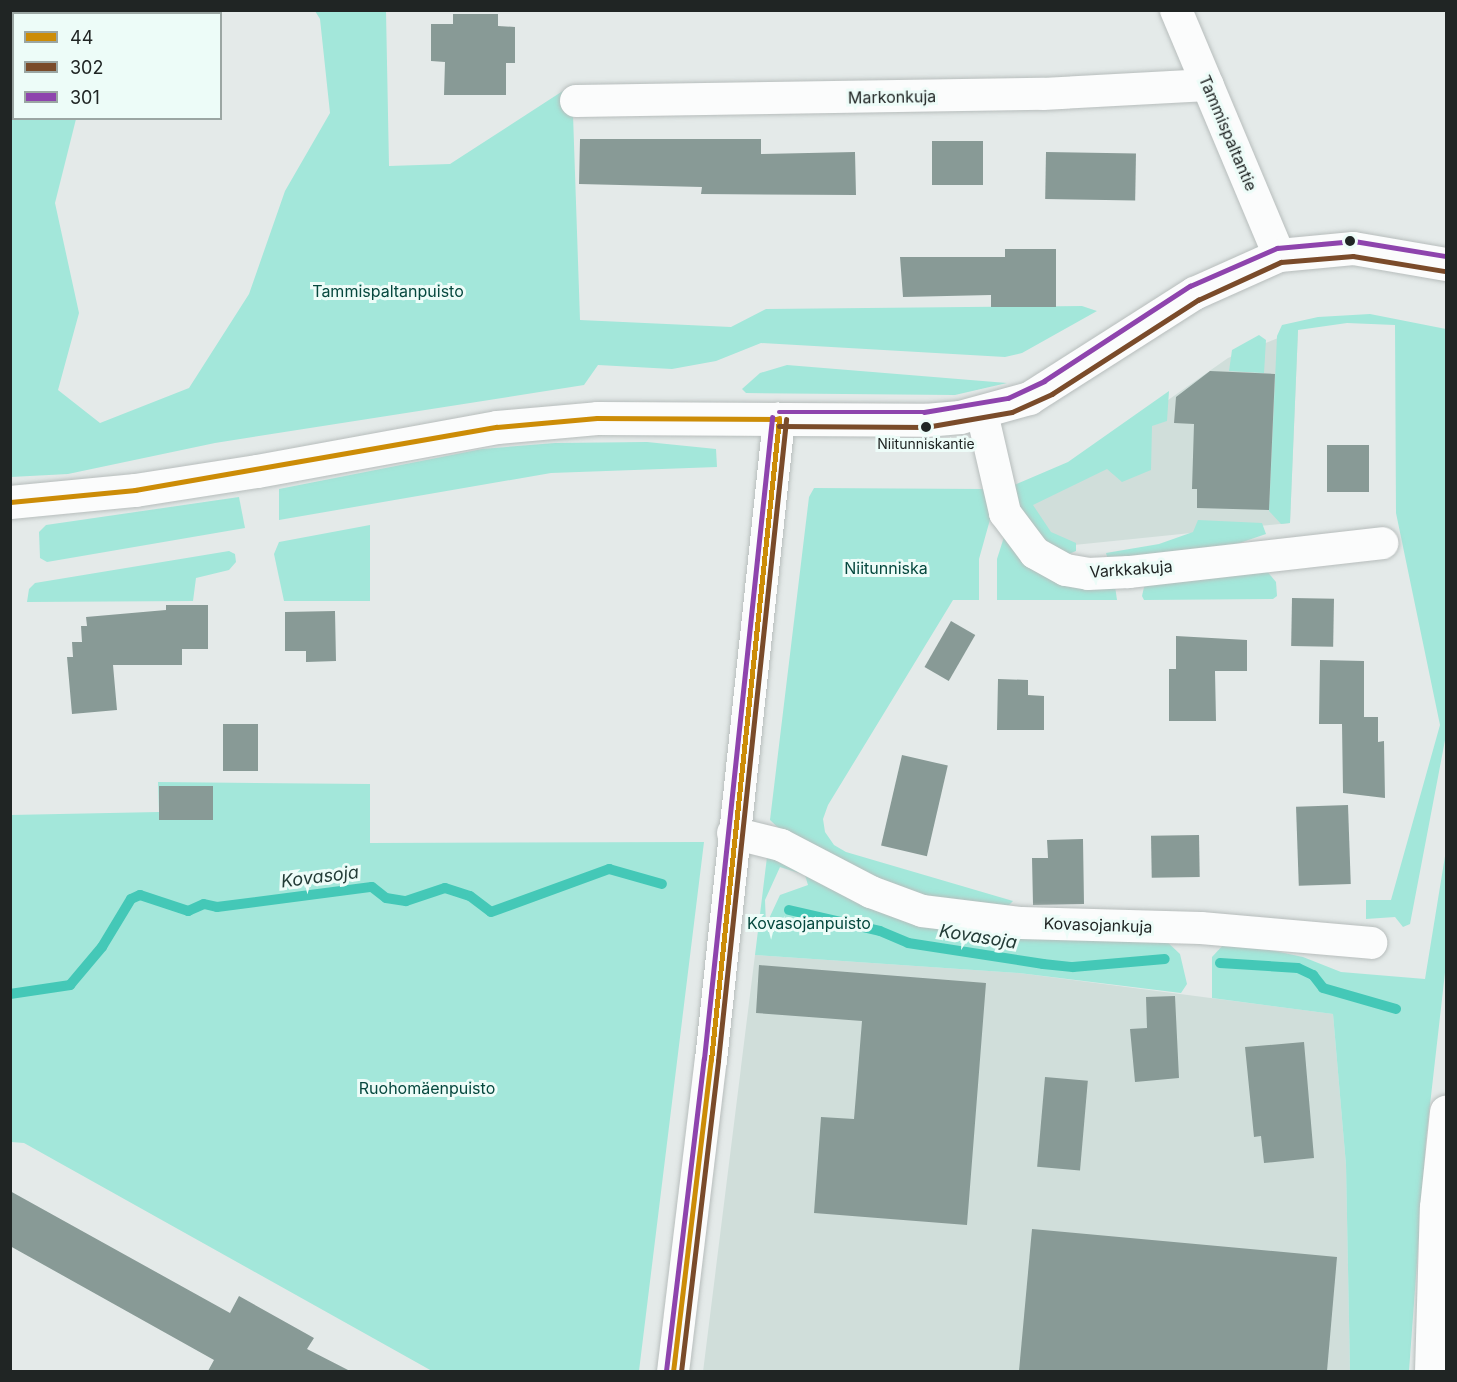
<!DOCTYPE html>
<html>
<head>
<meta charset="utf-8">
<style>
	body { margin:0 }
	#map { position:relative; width:1457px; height:1382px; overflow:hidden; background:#e4eae9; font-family:Inter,sans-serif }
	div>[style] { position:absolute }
	.built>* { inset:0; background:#d0deda }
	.green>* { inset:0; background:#a3e7da }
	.stream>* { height:10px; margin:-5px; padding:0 5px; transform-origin:5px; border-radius:5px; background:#44c8b7 }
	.building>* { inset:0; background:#889a96; transform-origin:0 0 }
	.roads { filter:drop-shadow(0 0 2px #b7bdbc) drop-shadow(0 0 2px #b7bdbc) }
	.street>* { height:32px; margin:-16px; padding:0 16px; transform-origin:16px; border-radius:16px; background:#fbfcfc }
	.secondary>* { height:33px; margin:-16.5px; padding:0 16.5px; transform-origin:16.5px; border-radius:16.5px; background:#fbfcfc }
	.bus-1>* { height:4.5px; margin:-2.25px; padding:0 2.25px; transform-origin:2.25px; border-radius:2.25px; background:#cc8c07 }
	.bus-2>* { height:4.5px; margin:-2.25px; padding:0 2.25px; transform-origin:2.25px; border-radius:2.25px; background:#7a4b2a }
	.bus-3>* { height:4.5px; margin:-2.25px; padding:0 2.25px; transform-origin:2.25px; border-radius:2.25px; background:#8e44ad }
	.dots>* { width:16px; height:16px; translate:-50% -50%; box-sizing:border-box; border:3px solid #edfcf8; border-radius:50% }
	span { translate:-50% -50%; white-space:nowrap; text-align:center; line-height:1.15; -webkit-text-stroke:6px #edfcf8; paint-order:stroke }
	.bus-label { font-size:14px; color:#202524 }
	.street-label { font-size:16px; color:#202524 }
	.park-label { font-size:16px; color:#06483e }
	.water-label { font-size:18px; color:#243c37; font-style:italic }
	.frame { position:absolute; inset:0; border:12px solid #202524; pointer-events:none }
	.legend { position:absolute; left:12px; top:12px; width:210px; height:108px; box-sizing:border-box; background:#edfcf8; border:2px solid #9ba6a3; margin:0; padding:8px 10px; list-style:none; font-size:18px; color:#202524 }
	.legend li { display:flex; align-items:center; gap:12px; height:30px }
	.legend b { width:30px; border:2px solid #9ba6a3 }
</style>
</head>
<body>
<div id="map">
	<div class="built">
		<i style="clip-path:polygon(1298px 330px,1290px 523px,1074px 545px,1023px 520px,1038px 479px,1104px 445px,1228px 358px)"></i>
		<i style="clip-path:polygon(755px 955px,1019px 973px,1333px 1014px,1346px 1165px,1350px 1371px,703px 1372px)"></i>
	</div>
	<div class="green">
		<i style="clip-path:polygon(11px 11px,138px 11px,14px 14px,14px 118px,76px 119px,55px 203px,79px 313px,58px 390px,100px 423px,189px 388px,249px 294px,285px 191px,330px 113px,320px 19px,315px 11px,386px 11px,389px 166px,450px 164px,572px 85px,580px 320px,731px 327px,766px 309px,1082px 306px,1097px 311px,1022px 353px,1005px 357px,761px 343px,716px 361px,672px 369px,598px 365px,584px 385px,215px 443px,68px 474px,11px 477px)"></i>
		<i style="clip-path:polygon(1370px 314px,1446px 329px,1446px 735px,1410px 924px,1403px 927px,1395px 917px,1366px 919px,1366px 900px,1391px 900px,1440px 725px,1396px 513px,1395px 325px,1347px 323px,1298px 330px,1290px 523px,1281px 524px,1269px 511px,1277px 336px,1282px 325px,1318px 317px)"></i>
		<i style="clip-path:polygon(1259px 335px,1266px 340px,1264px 373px,1229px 371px,1232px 350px)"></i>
		<i style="clip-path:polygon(787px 365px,1007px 383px,955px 395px,746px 393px,742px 389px,760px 373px)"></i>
		<i style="clip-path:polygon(1169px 391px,1167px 421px,1152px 426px,1151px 470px,1122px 482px,1107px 469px,1033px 505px,1051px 532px,1076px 543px,1076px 551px,1064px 556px,1047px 550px,1016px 508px,1012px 486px,1068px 462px)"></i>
		<i style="clip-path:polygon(647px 442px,716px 449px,717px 467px,551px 473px,279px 520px,279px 489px,482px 449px,555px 443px)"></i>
		<i style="clip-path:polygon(814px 488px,984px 489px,991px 516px,979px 559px,979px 600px,953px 600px,828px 805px,823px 819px,825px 832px,834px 845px,846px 852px,1013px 901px,1004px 910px,908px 895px,786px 835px,770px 820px,809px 497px)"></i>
		<i style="clip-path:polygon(239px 497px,245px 528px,47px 562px,40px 558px,39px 532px,46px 525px)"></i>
		<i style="clip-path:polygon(1198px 520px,1262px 523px,1266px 534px,1213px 552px,1108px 560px,1106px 553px,1159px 544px,1193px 532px)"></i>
		<i style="clip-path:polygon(370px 525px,370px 601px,284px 601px,274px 554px,279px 542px)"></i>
		<i style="clip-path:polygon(1004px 537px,1115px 586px,1117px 600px,997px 600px,997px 559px)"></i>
		<i style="clip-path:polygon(229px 551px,235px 554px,236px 562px,229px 570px,196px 578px,193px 601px,27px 602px,29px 589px,35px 583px)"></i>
		<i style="clip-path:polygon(1266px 570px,1276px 582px,1277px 596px,1273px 599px,1144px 600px,1142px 596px,1145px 583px)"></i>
		<i style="clip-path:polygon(158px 782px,370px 784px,370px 843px,704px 842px,639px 1371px,432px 1371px,24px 1143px,11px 1142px,10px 815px,159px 812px)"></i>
		<i style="clip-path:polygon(1446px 850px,1446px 964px,1426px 1140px,1409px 1371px,1350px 1371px,1346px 1165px,1333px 1014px,1212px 998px,1212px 957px,1225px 943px,1246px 945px,1303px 957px,1341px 972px,1425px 979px)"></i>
		<i style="clip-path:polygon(evenodd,767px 857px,896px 909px,1164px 939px,1180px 954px,1187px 984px,1181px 993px,1019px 973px,755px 955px,767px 857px,780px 867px,805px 875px,808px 885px,780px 895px,766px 925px,765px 900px,780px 867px)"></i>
	</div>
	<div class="stream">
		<i style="left:789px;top:910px;width:93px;rotate:13deg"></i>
		<i style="left:880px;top:931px;width:30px;rotate:23deg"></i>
		<i style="left:908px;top:943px;width:137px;rotate:8.8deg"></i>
		<i style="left:1043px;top:964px;width:30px;rotate:6deg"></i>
		<i style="left:1073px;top:967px;width:92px;rotate:-5deg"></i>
		<i style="left:1220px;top:963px;width:78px;rotate:3.7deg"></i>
		<i style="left:1298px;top:968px;width:17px;rotate:25deg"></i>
		<i style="left:1313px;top:975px;width:16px;rotate:52deg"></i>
		<i style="left:1323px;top:988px;width:76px;rotate:16deg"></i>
		<i style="left:10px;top:994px;width:61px;rotate:-8.5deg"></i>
		<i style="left:70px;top:985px;width:50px;rotate:-49.9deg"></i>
		<i style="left:102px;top:947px;width:56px;rotate:-58.9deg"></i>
		<i style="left:131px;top:899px;width:10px;rotate:-24deg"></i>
		<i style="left:140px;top:895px;width:51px;rotate:18.4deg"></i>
		<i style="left:188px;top:911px;width:17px;rotate:-24deg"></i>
		<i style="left:204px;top:904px;width:13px;rotate:13deg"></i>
		<i style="left:217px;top:907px;width:156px;rotate:-7.4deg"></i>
		<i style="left:372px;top:887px;width:18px;rotate:38deg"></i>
		<i style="left:386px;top:898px;width:20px;rotate:9deg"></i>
		<i style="left:406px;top:901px;width:41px;rotate:-18.4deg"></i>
		<i style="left:445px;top:888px;width:26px;rotate:18deg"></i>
		<i style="left:470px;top:896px;width:26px;rotate:37deg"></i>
		<i style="left:491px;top:912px;width:126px;rotate:-20deg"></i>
		<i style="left:609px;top:869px;width:55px;rotate:15.8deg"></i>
	</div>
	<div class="building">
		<i style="clip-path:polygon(453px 14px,498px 14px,498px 26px,515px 27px,515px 63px,506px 63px,506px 95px,444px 95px,445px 62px,431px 61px,431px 24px,453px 24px)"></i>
		<i style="clip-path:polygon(580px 139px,761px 139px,761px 154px,855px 152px,856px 195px,701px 194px,702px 187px,579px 184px)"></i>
		<i style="left:932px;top:141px;width:51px;height:44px"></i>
		<i style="left:1046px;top:152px;width:90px;height:47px;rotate:1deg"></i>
		<i style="clip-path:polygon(1005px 249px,1056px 249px,1056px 307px,991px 307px,991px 295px,903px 297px,900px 257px,1005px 257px)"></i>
		<i style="clip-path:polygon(1210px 371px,1275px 374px,1269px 510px,1197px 508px,1197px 489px,1192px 489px,1194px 424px,1174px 423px,1176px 397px)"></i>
		<i style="left:1327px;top:445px;width:42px;height:47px"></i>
		<i style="left:1292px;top:598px;width:42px;height:48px;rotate:1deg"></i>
		<i style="clip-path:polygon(166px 605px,208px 605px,208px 649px,182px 649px,182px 665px,113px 665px,117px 710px,72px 714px,67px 657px,73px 657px,72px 642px,82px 642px,81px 626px,87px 626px,86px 617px,166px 610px)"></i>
		<i style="clip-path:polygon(335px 611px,336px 661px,306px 662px,306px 651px,285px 651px,285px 612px)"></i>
		<i style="left:951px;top:621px;width:28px;height:53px;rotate:30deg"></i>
		<i style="clip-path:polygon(1176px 636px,1247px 640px,1247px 671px,1215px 671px,1216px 721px,1169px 721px,1169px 669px,1176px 669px)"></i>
		<i style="clip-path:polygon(1320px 660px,1364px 661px,1364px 717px,1378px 717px,1378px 742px,1384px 741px,1385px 798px,1343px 793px,1342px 724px,1319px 724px)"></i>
		<i style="clip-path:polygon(998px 679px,1028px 680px,1028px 695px,1044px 696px,1044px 730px,997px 730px)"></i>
		<i style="left:223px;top:724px;width:35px;height:47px"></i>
		<i style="left:902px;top:755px;width:47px;height:93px;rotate:13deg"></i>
		<i style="left:159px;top:786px;width:54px;height:34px"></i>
		<i style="left:1348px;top:805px;width:79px;height:52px;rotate:88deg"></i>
		<i style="left:1199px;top:835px;width:42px;height:48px;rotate:89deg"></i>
		<i style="clip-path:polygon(1083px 839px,1084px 904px,1033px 905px,1032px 858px,1048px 858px,1047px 840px)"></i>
		<i style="clip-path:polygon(759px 965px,986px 983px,967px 1225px,814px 1213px,821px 1117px,854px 1119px,862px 1021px,756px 1013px)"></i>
		<i style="clip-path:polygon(1175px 996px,1179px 1078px,1135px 1082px,1130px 1029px,1147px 1028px,1146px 997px)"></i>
		<i style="clip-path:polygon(1304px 1042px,1314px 1158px,1264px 1163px,1261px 1136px,1254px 1137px,1245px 1047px)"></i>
		<i style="left:1045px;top:1077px;width:43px;height:90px;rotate:5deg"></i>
		<i style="clip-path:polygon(10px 1191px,230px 1313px,239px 1296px,314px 1338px,307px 1349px,350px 1371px,208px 1371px,214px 1360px,10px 1246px)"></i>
		<i style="clip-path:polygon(1032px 1229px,1337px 1257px,1327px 1371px,1019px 1371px)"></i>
	</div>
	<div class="roads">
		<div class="street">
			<i style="left:1176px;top:10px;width:266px;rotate:67.2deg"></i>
			<i style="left:576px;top:101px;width:467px;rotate:-0.9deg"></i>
			<i style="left:1043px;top:94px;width:165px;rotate:-3.1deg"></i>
			<i style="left:982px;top:413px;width:103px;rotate:77deg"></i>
			<i style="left:1005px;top:513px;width:50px;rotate:53.1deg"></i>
			<i style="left:1035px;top:553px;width:35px;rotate:29deg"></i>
			<i style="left:1066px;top:570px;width:22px;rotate:10deg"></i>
			<i style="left:1088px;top:574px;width:41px;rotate:-2.8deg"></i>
			<i style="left:1129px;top:572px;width:255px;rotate:-6.5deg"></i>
			<i style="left:733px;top:833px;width:49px;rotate:14deg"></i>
			<i style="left:781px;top:845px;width:102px;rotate:27.6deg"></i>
			<i style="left:871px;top:892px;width:54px;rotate:20.4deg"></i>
			<i style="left:922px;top:911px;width:100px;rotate:6.9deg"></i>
			<i style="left:1021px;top:923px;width:180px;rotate:1.6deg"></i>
			<i style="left:1201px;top:928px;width:171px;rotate:5deg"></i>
			<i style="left:673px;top:1372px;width:314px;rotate:-83.1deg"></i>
			<i style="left:711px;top:1060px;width:645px;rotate:-83.94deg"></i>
		</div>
		<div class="secondary">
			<i style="left:10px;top:502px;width:126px;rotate:-5.5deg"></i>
			<i style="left:135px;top:490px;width:123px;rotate:-8.9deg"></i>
			<i style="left:257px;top:471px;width:244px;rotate:-10.4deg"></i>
			<i style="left:497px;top:427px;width:100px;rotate:-5.1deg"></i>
			<i style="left:597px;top:418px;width:328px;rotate:0.3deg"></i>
			<i style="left:925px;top:420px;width:35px;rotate:-5deg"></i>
			<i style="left:960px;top:417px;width:72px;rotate:-15.4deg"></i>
			<i style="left:1029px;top:398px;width:196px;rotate:-32.5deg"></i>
			<i style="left:1194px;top:293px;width:93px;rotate:-24.1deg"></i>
			<i style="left:1279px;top:255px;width:74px;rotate:-5.4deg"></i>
			<i style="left:1353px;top:248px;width:94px;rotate:9.8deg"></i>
			<i style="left:1431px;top:1372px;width:165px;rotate:-88.3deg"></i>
			<i style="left:1436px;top:1207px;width:96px;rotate:-84deg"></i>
		</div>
	</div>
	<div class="bus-1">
		<i style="left:10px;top:502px;width:126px;rotate:-5.5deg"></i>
		<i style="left:135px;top:490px;width:367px;rotate:-9.9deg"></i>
		<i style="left:497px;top:427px;width:100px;rotate:-5.1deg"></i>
		<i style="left:597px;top:418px;width:182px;rotate:0.3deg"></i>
		<i style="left:673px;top:1372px;width:314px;rotate:-83.1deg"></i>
		<i style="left:711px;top:1060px;width:645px;rotate:-83.94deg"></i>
	</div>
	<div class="bus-2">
		<i style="left:779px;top:426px;width:147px;rotate:0.4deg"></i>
		<i style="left:926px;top:427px;width:87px;rotate:-9.9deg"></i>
		<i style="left:1012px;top:412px;width:44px;rotate:-24.2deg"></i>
		<i style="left:1052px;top:394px;width:174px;rotate:-32.8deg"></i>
		<i style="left:1198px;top:300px;width:91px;rotate:-24.6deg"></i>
		<i style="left:1281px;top:262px;width:72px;rotate:-4.8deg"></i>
		<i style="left:1353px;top:256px;width:93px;rotate:9.3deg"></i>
		<i style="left:681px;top:1372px;width:313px;rotate:-83.2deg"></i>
		<i style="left:718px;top:1061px;width:645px;rotate:-83.94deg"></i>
	</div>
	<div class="bus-3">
		<i style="left:779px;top:412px;width:145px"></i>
		<i style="left:924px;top:412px;width:85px;rotate:-9.5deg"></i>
		<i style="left:1008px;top:398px;width:40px;rotate:-25deg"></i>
		<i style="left:1044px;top:381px;width:174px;rotate:-33.1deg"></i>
		<i style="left:1190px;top:286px;width:95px;rotate:-23.6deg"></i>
		<i style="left:1277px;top:248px;width:77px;rotate:-5.2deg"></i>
		<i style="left:1354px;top:241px;width:93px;rotate:9.3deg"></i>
		<i style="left:666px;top:1371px;width:314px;rotate:-83.1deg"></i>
		<i style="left:704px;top:1059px;width:645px;rotate:-83.94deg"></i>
	</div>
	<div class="dots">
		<i style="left:1350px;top:241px;background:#202524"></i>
		<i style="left:926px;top:427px;background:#202524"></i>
	</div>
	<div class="bus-label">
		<span style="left:926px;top:444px">Niitunniskantie</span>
	</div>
	<div class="street-label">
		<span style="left:892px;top:97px;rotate:-1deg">Markonkuja</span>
		<span style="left:1228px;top:133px;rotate:67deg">Tammispaltantie</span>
		<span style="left:1131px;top:569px;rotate:-4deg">Varkkakuja</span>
		<span style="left:1098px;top:925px;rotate:2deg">Kovasojankuja</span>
	</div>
	<div class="park-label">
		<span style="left:388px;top:291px">Tammispaltanpuisto</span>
		<span style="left:886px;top:568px">Niitunniska</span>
		<span style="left:809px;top:923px">Kovasojanpuisto</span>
		<span style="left:427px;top:1088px">Ruohomäenpuisto</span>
	</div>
	<div class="water-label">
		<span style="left:320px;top:877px;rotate:-7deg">Kovasoja</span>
		<span style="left:978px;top:937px;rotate:9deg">Kovasoja</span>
	</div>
	<div class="frame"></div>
	<ul class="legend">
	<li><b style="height:8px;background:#cc8c07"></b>44</li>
	<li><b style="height:8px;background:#7a4b2a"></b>302</li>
	<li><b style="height:8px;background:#8e44ad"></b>301</li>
	</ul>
</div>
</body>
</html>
